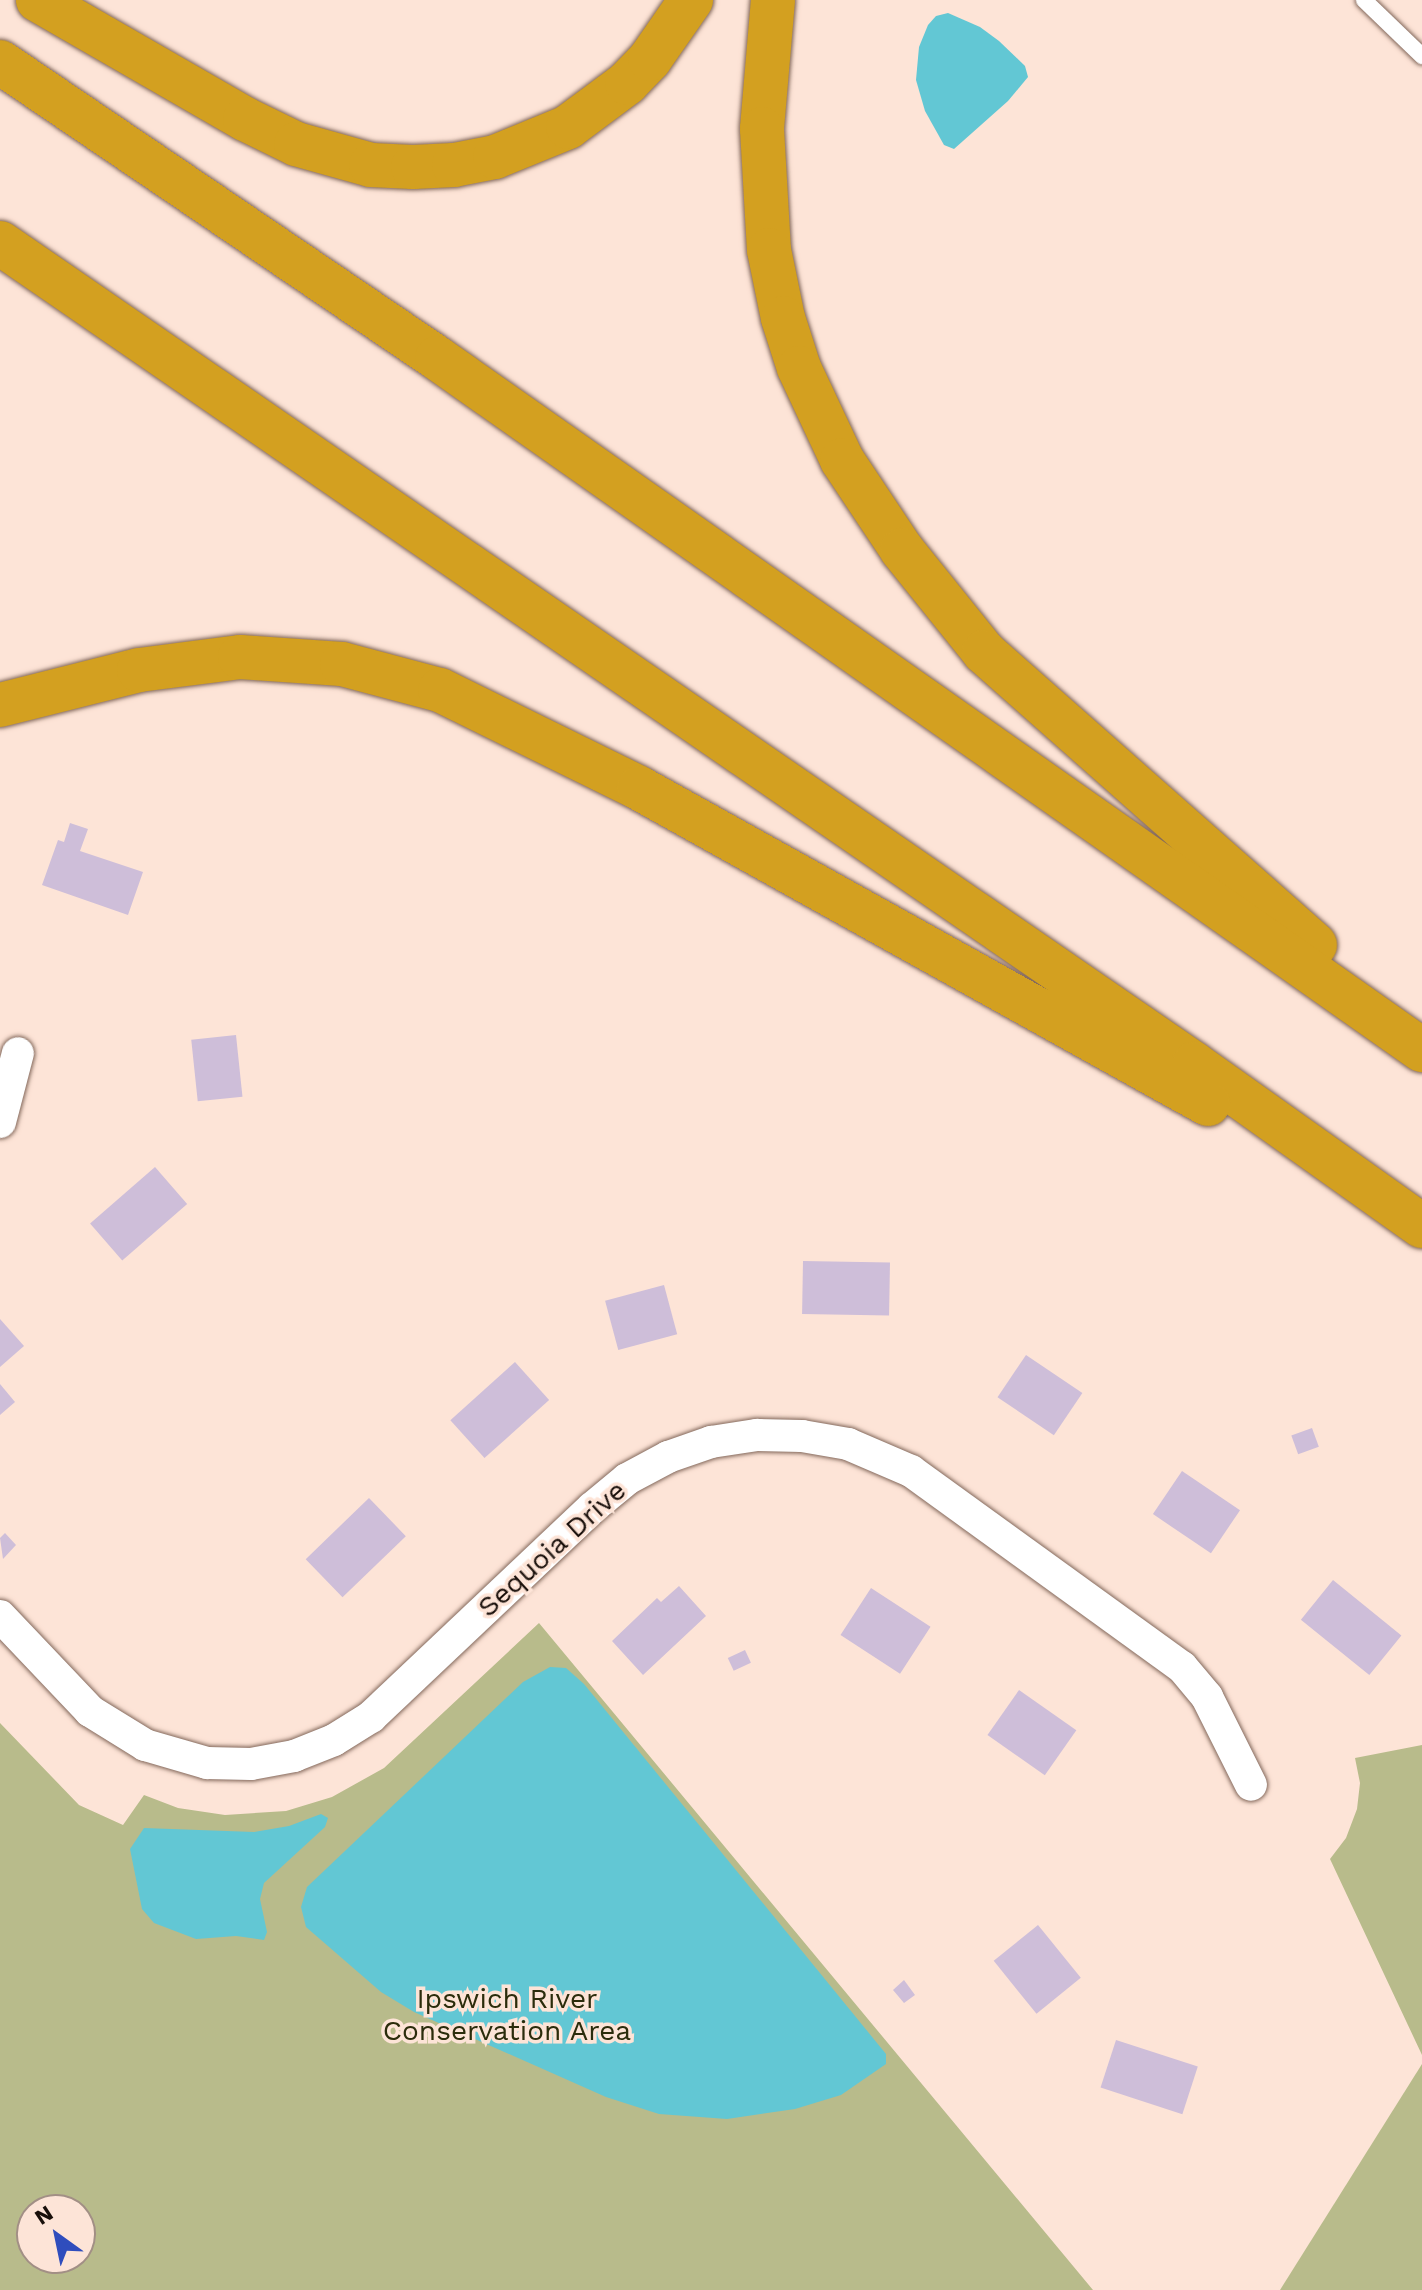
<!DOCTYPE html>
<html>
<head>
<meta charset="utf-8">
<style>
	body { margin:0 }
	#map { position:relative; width:1422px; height:2290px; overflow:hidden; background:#fde4d7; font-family:"Work Sans",sans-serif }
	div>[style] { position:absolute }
	.green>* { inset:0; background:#b8bb8b }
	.water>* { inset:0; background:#62c7d4 }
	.building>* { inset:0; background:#cebed9; transform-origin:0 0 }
	.roads { filter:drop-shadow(0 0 2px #83685b) drop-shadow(0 0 2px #83685b) }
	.service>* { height:16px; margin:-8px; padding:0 8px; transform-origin:8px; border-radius:8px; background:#fff }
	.minor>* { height:32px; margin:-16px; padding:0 16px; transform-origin:16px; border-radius:16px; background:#fff }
	.motorway>* { height:44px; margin:-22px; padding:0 22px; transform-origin:22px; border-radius:22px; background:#d3a020 }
	span { translate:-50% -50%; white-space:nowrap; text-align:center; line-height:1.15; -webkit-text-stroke:7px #fde4d7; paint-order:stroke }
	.street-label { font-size:28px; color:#190f0a }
	.park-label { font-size:28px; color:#2b2c0b }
	.north { position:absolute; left:16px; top:2194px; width:80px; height:80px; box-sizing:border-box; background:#fde4d7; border:2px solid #a28f85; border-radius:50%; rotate:327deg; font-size:22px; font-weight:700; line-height:32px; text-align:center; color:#190f0a }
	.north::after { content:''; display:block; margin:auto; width:28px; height:36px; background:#2f4dbd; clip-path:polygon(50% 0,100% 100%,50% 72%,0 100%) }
</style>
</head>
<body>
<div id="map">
	<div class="green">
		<i style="clip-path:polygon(evenodd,539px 1623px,1093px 2290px,0 2290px,0 1723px,79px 1805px,123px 1825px,144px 1795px,178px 1808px,225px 1815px,286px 1811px,332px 1797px,384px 1768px,539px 1623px,32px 2210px,80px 2210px,80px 2258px,32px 2258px,32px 2210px)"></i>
		<i style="clip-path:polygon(1422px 1745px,1422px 2055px,1330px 1859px,1346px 1838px,1357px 1809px,1360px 1783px,1355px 1758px)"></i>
		<i style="clip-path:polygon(1422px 2064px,1422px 2290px,1280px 2290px)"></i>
	</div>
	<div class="water">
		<i style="clip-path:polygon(948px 13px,980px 27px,999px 41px,1025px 66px,1028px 77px,1008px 101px,954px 149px,944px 145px,925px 111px,916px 80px,919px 47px,928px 25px,936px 16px)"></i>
		<i style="clip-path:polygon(550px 1667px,566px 1668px,584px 1684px,886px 2054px,886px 2064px,841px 2095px,795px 2109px,727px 2119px,659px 2114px,606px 2097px,414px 2012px,381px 1992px,306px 1927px,301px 1907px,307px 1887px,523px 1682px)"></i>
		<i style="clip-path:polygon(321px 1814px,328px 1818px,325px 1827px,264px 1883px,260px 1899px,267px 1932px,264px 1940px,236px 1936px,196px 1939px,154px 1923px,142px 1909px,130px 1849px,144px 1828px,254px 1832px,289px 1826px)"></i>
	</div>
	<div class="building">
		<i style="clip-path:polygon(70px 823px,88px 829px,80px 851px,143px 872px,128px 915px,42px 885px,58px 840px,64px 842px)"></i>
		<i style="left:236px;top:1035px;width:62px;height:45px;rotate:84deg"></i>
		<i style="left:155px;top:1167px;width:49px;height:86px;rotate:49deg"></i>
		<i style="left:803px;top:1261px;width:87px;height:53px;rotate:1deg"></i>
		<i style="left:664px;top:1285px;width:51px;height:61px;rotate:75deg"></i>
		<i style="clip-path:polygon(0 1319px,24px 1346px,0 1367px)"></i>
		<i style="left:1026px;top:1355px;width:68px;height:51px;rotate:34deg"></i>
		<i style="left:515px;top:1362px;width:51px;height:87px;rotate:48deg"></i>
		<i style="clip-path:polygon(0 1384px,15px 1402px,0 1415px)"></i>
		<i style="left:1312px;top:1428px;width:20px;height:22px;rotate:70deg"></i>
		<i style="left:1182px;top:1471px;width:70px;height:52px;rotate:34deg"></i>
		<i style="left:369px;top:1498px;width:53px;height:88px;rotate:46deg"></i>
		<i style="clip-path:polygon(5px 1533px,16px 1545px,3px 1559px,0 1538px)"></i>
		<i style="left:1333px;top:1580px;width:88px;height:51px;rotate:39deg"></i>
		<i style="clip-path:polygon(679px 1586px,706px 1616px,643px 1675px,612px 1641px,657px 1598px,661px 1602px)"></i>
		<i style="left:871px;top:1588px;width:71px;height:56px;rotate:33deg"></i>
		<i style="left:745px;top:1650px;width:14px;height:19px;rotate:65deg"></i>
		<i style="left:1019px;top:1690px;width:70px;height:55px;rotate:35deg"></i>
		<i style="left:1038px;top:1925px;width:68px;height:57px;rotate:51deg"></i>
		<i style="clip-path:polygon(904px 1980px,915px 1995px,904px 2003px,893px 1990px)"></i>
		<i style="left:1116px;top:2040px;width:86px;height:50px;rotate:18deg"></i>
	</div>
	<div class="roads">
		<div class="service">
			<i style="left:1364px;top:0;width:81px;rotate:44deg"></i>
		</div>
		<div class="minor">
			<i style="left:0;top:1122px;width:71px;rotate:-75.4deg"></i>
			<i style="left:0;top:1616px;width:131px;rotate:46.5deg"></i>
			<i style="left:90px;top:1711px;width:65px;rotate:31.7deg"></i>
			<i style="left:145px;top:1745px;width:65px;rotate:16.2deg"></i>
			<i style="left:207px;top:1763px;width:44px;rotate:1.3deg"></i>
			<i style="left:251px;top:1764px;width:44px;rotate:-10.5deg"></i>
			<i style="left:294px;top:1756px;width:43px;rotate:-21.8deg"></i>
			<i style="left:334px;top:1740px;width:44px;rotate:-31.9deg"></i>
			<i style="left:371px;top:1717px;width:304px;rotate:-43.4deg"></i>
			<i style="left:592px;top:1508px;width:45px;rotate:-39.6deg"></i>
			<i style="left:627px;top:1479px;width:47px;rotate:-28.2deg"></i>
			<i style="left:668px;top:1457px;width:46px;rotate:-19.2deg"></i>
			<i style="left:711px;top:1442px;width:47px;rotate:-8.7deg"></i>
			<i style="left:757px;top:1435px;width:45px;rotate:1.3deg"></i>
			<i style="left:802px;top:1436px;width:47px;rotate:9.9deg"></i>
			<i style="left:848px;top:1444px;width:69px;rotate:23.2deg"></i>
			<i style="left:911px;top:1471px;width:334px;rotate:35.9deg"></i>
			<i style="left:1182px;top:1667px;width:39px;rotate:50deg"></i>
			<i style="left:1207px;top:1697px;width:98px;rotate:63.4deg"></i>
		</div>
		<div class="motorway">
			<i style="left:38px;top:0;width:239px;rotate:29.9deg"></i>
			<i style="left:245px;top:119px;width:57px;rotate:26.1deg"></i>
			<i style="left:296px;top:144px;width:78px;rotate:15.6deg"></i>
			<i style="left:371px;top:165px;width:42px;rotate:2.7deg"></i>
			<i style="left:413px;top:167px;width:41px;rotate:-2.8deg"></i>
			<i style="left:454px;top:165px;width:42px;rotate:-11deg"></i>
			<i style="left:495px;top:157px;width:79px;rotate:-22.3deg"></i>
			<i style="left:568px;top:127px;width:74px;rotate:-36.7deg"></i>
			<i style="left:627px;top:83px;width:33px;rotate:-46deg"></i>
			<i style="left:650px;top:59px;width:72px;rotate:-55.2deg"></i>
			<i style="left:773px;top:0;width:129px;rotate:94.9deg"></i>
			<i style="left:762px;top:129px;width:121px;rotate:86.7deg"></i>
			<i style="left:769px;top:250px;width:69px;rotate:78.4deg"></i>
			<i style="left:783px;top:318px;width:52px;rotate:72.3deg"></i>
			<i style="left:799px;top:368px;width:102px;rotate:64.9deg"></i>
			<i style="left:842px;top:460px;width:108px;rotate:56.3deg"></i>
			<i style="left:902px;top:550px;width:131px;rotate:51.2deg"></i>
			<i style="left:984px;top:652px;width:442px;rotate:41.5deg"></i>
			<i style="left:0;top:62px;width:528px;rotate:34.11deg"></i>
			<i style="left:437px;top:358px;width:1204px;rotate:35.09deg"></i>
			<i style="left:0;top:243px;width:1449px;rotate:34.51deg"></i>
			<i style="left:1194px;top:1064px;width:280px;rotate:35.4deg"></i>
			<i style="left:0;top:705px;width:143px;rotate:-14.1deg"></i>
			<i style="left:139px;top:670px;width:102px;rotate:-7.3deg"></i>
			<i style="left:240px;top:657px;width:102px;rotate:3.9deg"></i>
			<i style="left:342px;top:664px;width:101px;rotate:14.9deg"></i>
			<i style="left:440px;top:690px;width:222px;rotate:26.2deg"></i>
			<i style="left:639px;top:788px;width:651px;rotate:29.05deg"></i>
		</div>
	</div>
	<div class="street-label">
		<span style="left:552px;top:1549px;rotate:-42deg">Sequoia Drive</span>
	</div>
	<div class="park-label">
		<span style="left:507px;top:2015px">Ipswich River<br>Conservation Area</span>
	</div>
	<div class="north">N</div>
</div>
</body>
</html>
